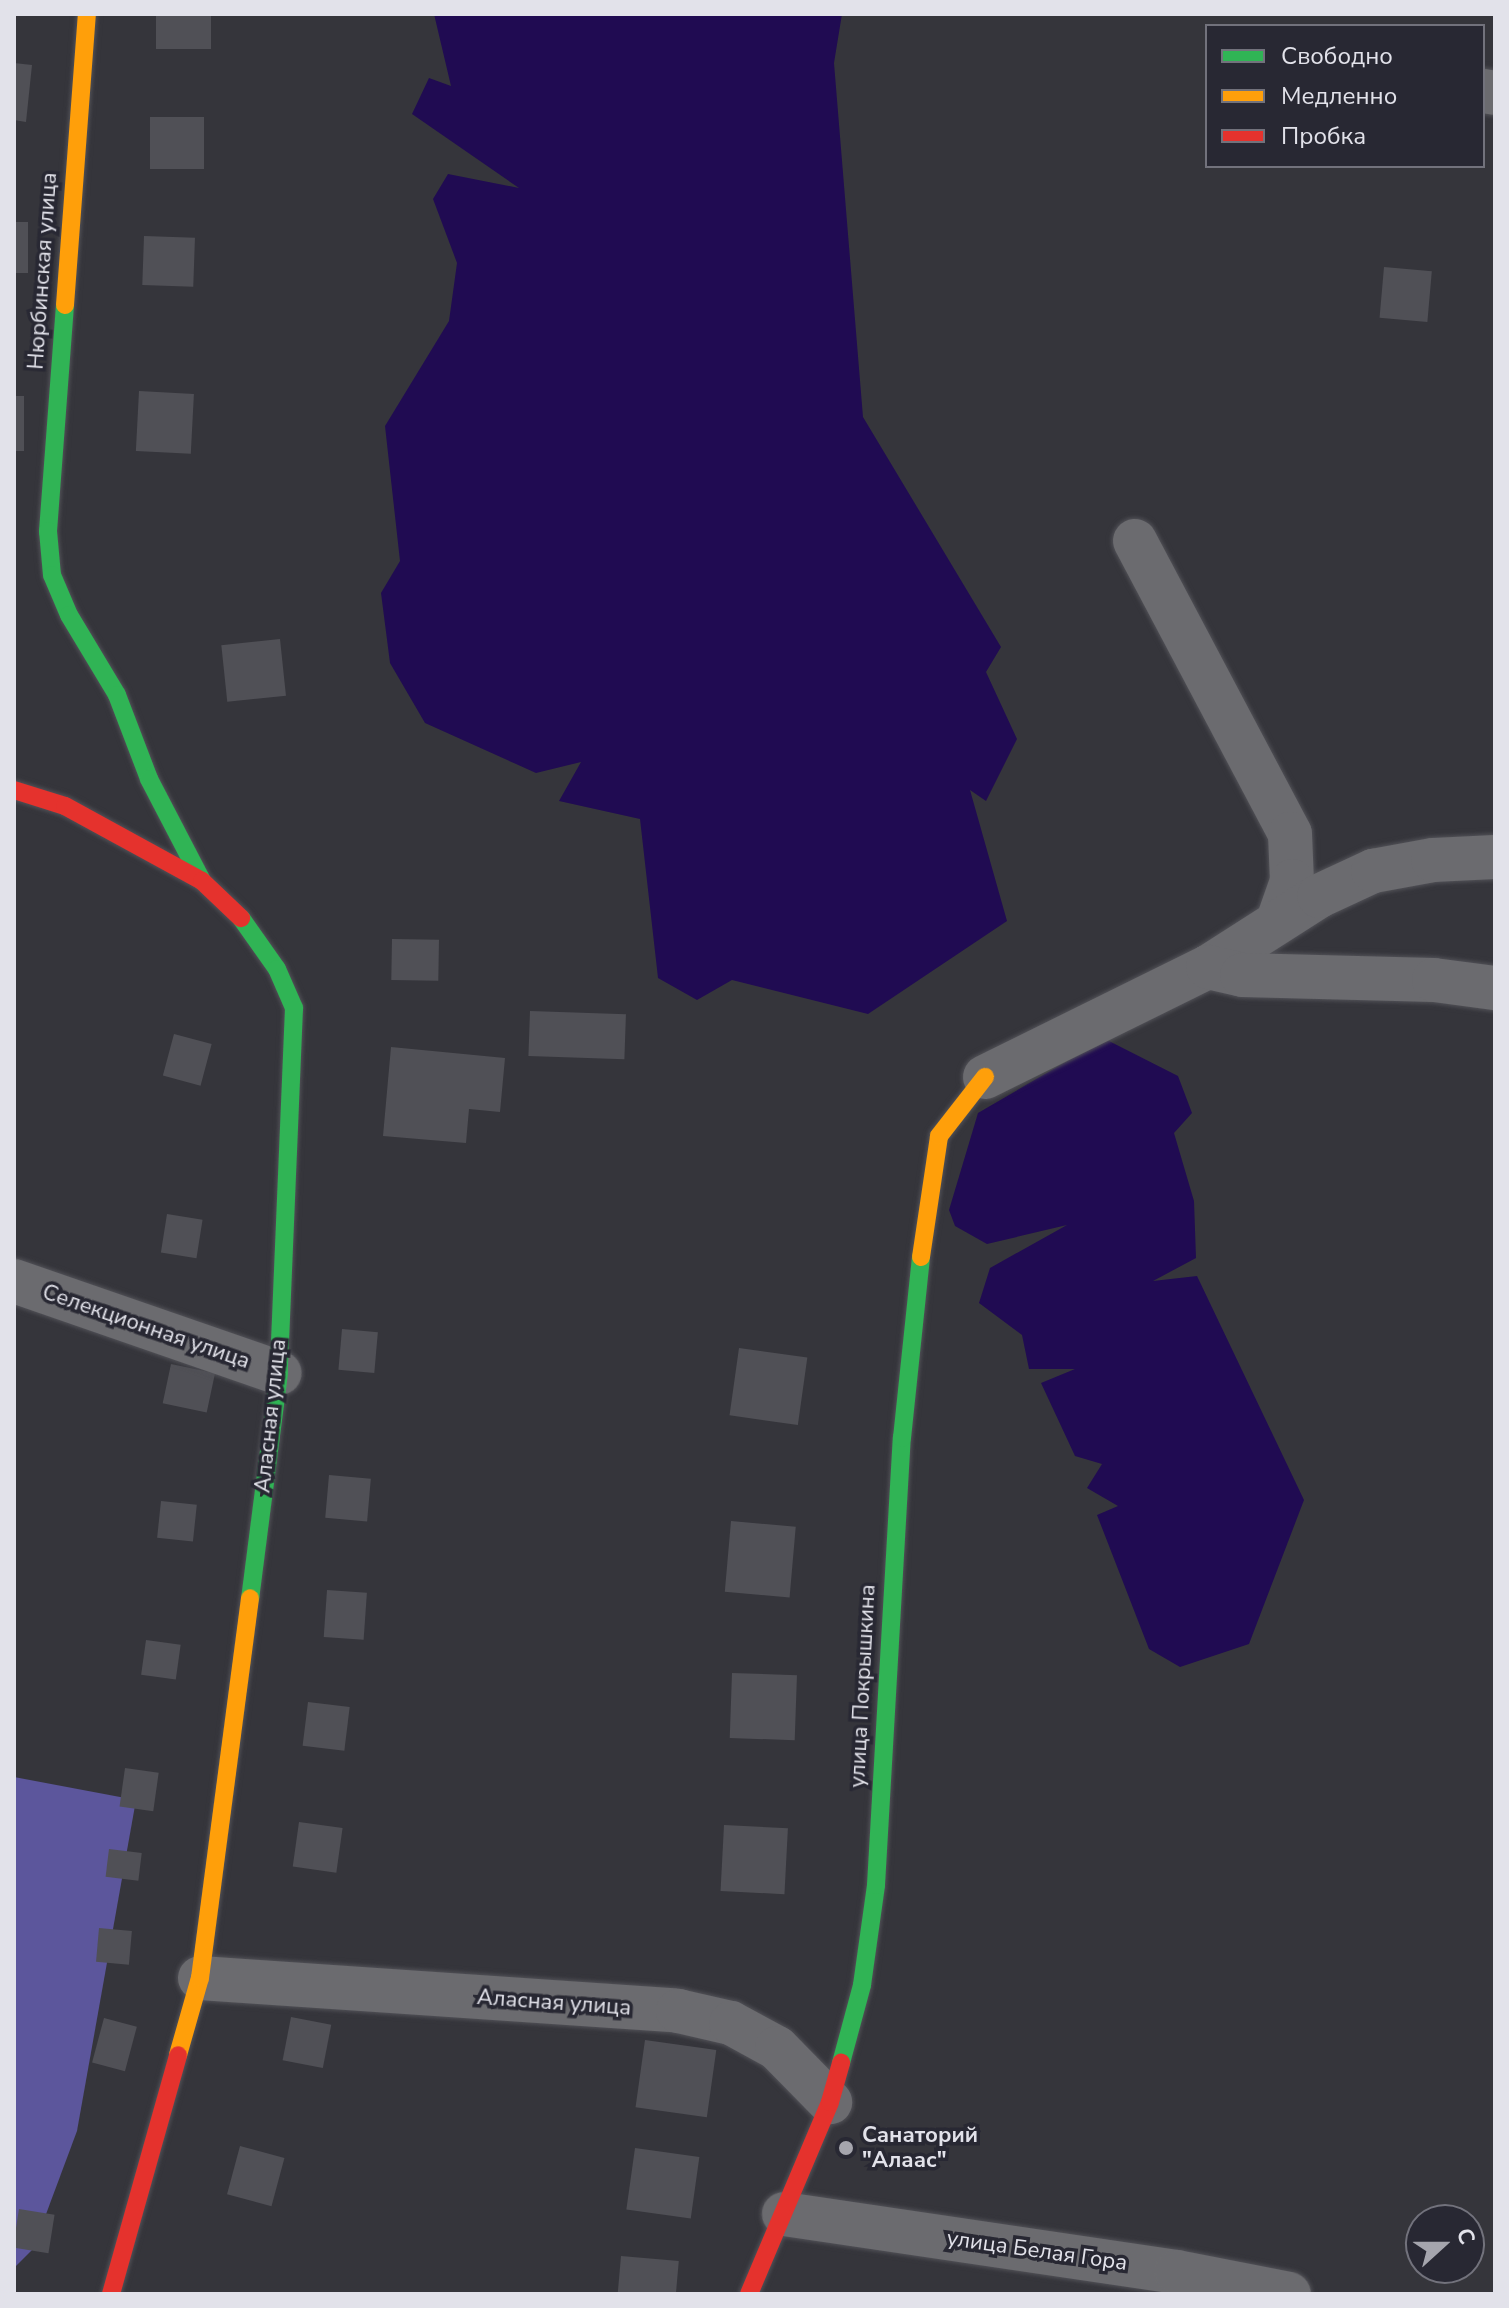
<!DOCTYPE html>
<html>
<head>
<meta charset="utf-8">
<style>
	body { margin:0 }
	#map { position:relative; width:1509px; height:2308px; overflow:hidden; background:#35353b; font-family:"Nunito Sans",sans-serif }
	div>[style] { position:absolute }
	.forest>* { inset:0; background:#5c569c }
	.water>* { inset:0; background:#200b52 }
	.building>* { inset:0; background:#505056; transform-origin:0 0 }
	.roads { filter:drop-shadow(0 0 2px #515157) drop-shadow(0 0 2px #515157) }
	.street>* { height:44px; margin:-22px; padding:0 22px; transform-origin:22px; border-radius:22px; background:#6b6b6f }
	.fast>* { height:18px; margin:-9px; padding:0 9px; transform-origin:9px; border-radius:9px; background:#30b455 }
	.slow>* { height:18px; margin:-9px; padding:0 9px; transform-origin:9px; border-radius:9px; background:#ff9f0a }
	.jam>* { height:18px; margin:-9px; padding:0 9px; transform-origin:9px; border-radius:9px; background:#e5322d }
	.dots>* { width:22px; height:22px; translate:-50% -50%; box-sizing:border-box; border:4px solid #282833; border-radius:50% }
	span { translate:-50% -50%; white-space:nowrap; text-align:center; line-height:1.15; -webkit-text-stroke:7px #282833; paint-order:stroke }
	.street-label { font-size:22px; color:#e2e2ea }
	.poi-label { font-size:22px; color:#e2e2ea; font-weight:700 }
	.left { translate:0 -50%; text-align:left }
	.frame { position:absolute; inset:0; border:16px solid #e2e2ea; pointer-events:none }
	.legend { position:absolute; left:1205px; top:24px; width:280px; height:144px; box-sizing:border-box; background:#282833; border:2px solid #72727c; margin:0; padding:10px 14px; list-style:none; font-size:24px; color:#e2e2ea }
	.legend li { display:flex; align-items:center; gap:16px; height:40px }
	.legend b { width:40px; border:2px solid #72727c }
	.north { position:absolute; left:1405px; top:2204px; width:80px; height:80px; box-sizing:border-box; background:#282833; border:2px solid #72727c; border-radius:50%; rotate:69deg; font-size:22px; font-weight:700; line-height:32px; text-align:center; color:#e2e2ea }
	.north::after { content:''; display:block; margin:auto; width:28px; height:36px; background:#a5a5ad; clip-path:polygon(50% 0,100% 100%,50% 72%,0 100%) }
</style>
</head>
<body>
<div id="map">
	<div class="forest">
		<i style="clip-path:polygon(14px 1777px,136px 1800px,77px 2131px,33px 2249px,14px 2268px)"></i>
	</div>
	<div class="water">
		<i style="clip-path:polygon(434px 14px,842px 14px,834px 63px,863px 417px,1001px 647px,986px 672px,1017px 739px,986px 801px,970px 790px,1007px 921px,868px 1014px,732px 980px,697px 1000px,658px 978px,640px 819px,559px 801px,581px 762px,536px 773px,425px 723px,390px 663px,381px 593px,400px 561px,385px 426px,449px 321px,457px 263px,433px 199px,448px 174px,519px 188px,412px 114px,429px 78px,451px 86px)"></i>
		<i style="clip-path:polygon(1105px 1039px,1178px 1076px,1192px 1113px,1174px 1133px,1194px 1201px,1196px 1258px,1153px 1281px,1197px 1276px,1304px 1500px,1249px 1644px,1180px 1667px,1149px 1649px,1097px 1515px,1118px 1506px,1087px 1488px,1102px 1464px,1075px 1456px,1041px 1383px,1075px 1369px,1029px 1369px,1022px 1335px,979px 1303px,990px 1268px,1067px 1225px,987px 1244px,955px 1226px,949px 1210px,978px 1113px)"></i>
	</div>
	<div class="building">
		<i style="left:156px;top:14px;width:55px;height:35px"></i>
		<i style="clip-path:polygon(14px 63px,32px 65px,26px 122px,14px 120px)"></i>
		<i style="left:150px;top:117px;width:54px;height:52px"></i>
		<i style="left:14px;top:222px;width:14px;height:51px"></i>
		<i style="left:144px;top:236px;width:51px;height:49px;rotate:2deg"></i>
		<i style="left:1384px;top:267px;width:48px;height:51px;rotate:5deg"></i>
		<i style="left:139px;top:391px;width:55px;height:60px;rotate:3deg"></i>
		<i style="left:14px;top:396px;width:10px;height:55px"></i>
		<i style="left:280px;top:639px;width:57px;height:59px;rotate:84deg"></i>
		<i style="left:392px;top:939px;width:47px;height:41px;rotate:1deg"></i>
		<i style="left:530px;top:1011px;width:96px;height:45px;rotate:2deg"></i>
		<i style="left:174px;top:1034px;width:39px;height:43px;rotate:15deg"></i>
		<i style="clip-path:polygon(391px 1047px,505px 1058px,500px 1112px,469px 1109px,466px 1143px,383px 1136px)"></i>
		<i style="left:167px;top:1214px;width:36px;height:39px;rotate:9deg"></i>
		<i style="left:342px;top:1329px;width:36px;height:41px;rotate:5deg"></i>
		<i style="left:739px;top:1348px;width:69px;height:68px;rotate:8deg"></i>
		<i style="left:171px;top:1364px;width:45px;height:40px;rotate:12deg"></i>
		<i style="left:329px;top:1475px;width:42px;height:43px;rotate:5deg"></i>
		<i style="left:161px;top:1501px;width:36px;height:37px;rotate:6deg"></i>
		<i style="left:731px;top:1521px;width:65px;height:71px;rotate:5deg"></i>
		<i style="left:327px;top:1590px;width:40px;height:47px;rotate:4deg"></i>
		<i style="left:146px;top:1640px;width:35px;height:35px;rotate:8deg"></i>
		<i style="left:732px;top:1673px;width:65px;height:65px;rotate:2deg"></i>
		<i style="left:308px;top:1702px;width:42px;height:44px;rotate:7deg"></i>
		<i style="left:125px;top:1768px;width:34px;height:39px;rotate:8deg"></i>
		<i style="left:299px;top:1822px;width:44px;height:45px;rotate:8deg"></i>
		<i style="left:724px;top:1825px;width:64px;height:66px;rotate:3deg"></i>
		<i style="left:109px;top:1849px;width:33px;height:28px;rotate:7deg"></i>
		<i style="left:99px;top:1928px;width:33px;height:34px;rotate:5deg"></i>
		<i style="left:291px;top:2017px;width:41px;height:44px;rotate:11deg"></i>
		<i style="left:104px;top:2018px;width:34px;height:46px;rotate:15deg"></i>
		<i style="left:645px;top:2040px;width:72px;height:68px;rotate:8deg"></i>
		<i style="left:240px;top:2146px;width:46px;height:50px;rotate:15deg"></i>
		<i style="left:635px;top:2148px;width:65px;height:62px;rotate:8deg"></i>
		<i style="left:19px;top:2209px;width:36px;height:39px;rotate:9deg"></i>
		<i style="left:621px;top:2256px;width:58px;height:38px;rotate:5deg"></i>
	</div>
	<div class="roads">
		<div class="street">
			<i style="left:1483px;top:91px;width:12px;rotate:9deg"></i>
			<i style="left:1135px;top:541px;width:331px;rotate:62.1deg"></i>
			<i style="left:1290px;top:834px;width:47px;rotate:87.6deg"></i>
			<i style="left:1292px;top:881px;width:42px;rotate:109.3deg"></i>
			<i style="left:1208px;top:967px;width:132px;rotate:-32.6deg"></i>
			<i style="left:1319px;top:896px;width:60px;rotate:-24.8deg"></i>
			<i style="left:1373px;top:871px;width:61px;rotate:-10.4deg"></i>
			<i style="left:1433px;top:860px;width:62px;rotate:-2.8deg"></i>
			<i style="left:985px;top:1077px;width:249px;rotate:-26.3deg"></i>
			<i style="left:1208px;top:967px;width:35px;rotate:13deg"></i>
			<i style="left:1242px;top:975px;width:192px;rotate:1.5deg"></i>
			<i style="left:1434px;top:980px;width:62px;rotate:7.5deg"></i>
			<i style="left:14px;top:1281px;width:281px;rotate:19.1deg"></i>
			<i style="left:200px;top:1978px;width:479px;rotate:3.9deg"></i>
			<i style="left:678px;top:2011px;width:54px;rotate:12.8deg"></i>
			<i style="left:731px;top:2023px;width:52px;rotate:28.5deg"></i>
			<i style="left:777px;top:2048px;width:76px;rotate:45.5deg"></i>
			<i style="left:784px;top:2214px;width:397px;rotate:8.4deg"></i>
			<i style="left:1177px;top:2272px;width:114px;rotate:11.1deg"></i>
		</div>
		<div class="fast">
			<i style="left:65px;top:305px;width:227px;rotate:94.3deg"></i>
			<i style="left:48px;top:531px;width:44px;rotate:84.8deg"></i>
			<i style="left:52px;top:575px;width:43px;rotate:67deg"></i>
			<i style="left:69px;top:615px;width:93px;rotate:59deg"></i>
			<i style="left:117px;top:695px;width:90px;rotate:69.1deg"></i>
			<i style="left:149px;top:779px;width:115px;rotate:62.5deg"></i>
			<i style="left:241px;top:918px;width:62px;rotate:54.8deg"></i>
			<i style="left:277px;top:969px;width:43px;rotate:66.4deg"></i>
			<i style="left:294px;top:1008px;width:365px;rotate:92.4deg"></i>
			<i style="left:279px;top:1373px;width:227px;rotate:97.3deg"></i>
			<i style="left:841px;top:2063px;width:81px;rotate:-74.9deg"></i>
			<i style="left:862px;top:1985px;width:101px;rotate:-82deg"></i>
			<i style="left:876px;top:1885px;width:448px;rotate:-86.7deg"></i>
			<i style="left:902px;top:1438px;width:182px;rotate:-84deg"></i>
		</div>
		<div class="slow">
			<i style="left:65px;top:305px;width:292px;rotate:-85.7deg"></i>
			<i style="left:921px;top:1257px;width:122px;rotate:-81.5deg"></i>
			<i style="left:939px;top:1136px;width:75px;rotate:-52.1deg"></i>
			<i style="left:178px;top:2055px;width:80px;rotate:-74.1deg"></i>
			<i style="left:200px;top:1978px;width:383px;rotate:-82.5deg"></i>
		</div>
		<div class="jam">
			<i style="left:14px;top:790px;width:53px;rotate:17.4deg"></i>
			<i style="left:65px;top:806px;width:156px;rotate:28.7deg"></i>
			<i style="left:202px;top:881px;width:54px;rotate:43.5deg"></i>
			<i style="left:111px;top:2294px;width:248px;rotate:-74.3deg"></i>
			<i style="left:749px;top:2294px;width:208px;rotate:-67.1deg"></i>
			<i style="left:830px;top:2102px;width:41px;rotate:-74.2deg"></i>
		</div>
	</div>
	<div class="dots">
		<i style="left:846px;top:2148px;background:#a5a5ad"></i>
	</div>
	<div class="street-label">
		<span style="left:43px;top:271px;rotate:-86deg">Нюрбинская улица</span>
		<span style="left:146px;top:1327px;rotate:19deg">Селекционная улица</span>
		<span style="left:271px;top:1416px;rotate:-84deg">Аласная улица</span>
		<span style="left:863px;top:1686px;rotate:-87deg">улица Покрышкина</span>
		<span style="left:554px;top:2003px;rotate:4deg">Аласная улица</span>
		<span style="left:1037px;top:2251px;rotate:8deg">улица Белая Гора</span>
	</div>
	<div class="poi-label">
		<span class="left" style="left:862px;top:2148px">Санаторий<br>"Алаас"</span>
	</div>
	<div class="frame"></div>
	<ul class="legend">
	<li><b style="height:10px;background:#30b455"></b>Свободно</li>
	<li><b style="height:10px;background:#ff9f0a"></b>Медленно</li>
	<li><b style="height:10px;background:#e5322d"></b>Пробка</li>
	</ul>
	<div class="north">С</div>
</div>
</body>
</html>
